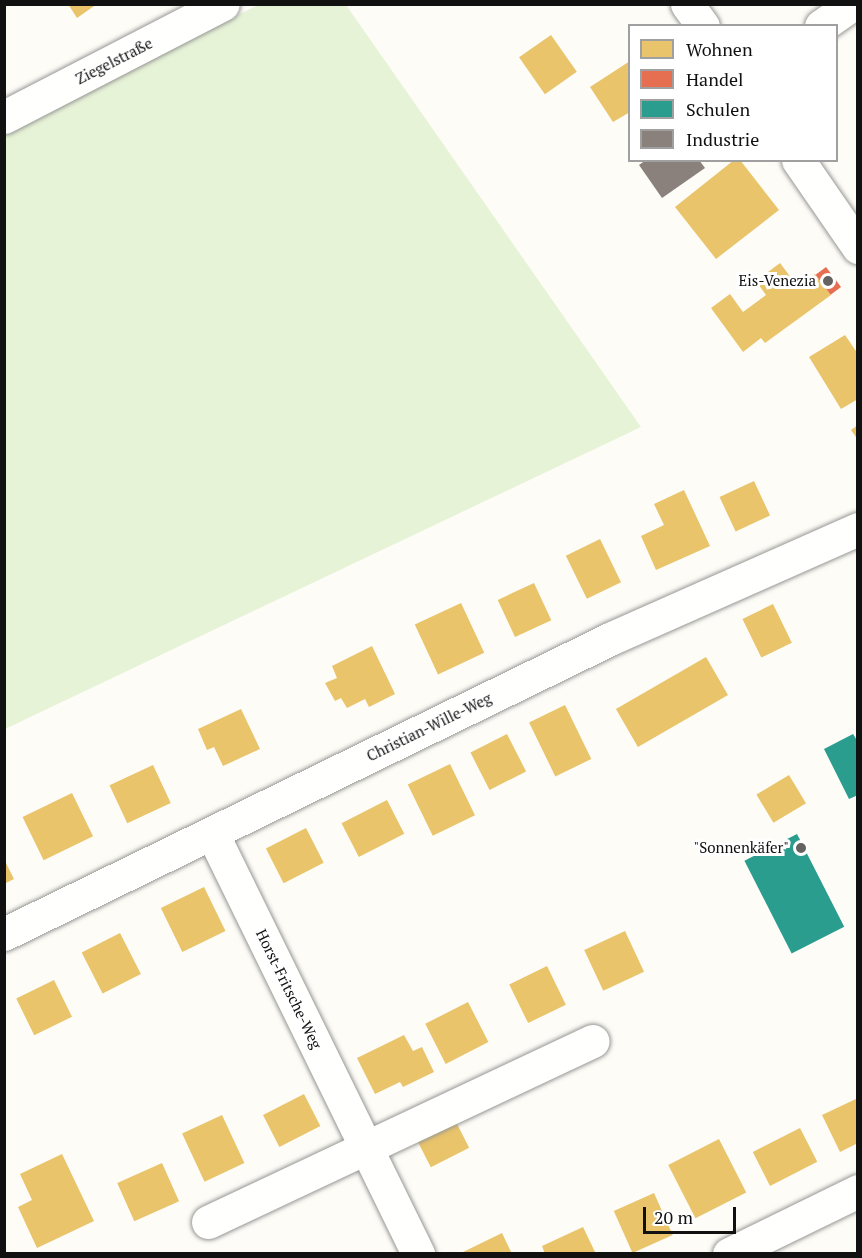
<!DOCTYPE html>
<html>
<head>
<meta charset="utf-8">
<style>
	body { margin:0 }
	#map { position:relative; width:862px; height:1258px; overflow:hidden; background:#fdfcf7; font-family:"PT Serif",serif }
	div>[style] { position:absolute }
	.green>* { inset:0; background:#e7f3d7 }
	.homes>* { inset:0; background:#e9c46a; transform-origin:0 0 }
	.shops>* { inset:0; background:#e76f51; transform-origin:0 0 }
	.schools>* { inset:0; background:#2a9d8f; transform-origin:0 0 }
	.industry>* { inset:0; background:#8a817c }
	.roads { filter:drop-shadow(0 0 2px #979795) drop-shadow(0 0 2px #979795) }
	.minor>* { height:33px; margin:-16.5px; padding:0 16.5px; transform-origin:16.5px; border-radius:16.5px; background:#fffffe }
	.dots>* { width:16px; height:16px; translate:-50% -50%; box-sizing:border-box; border:3px solid #fff; border-radius:50% }
	span { translate:-50% -50%; white-space:nowrap; text-align:center; line-height:1.15; -webkit-text-stroke:6px #fff; paint-order:stroke }
	.street-label { font-size:15px; color:#111 }
	.poi-label { font-size:15px; color:#111 }
	.right { translate:-100% -50%; text-align:right }
	.frame { position:absolute; inset:0; border:6px solid #111; pointer-events:none }
	.legend { position:absolute; left:628px; top:24px; width:210px; height:138px; box-sizing:border-box; background:#fff; border:2px solid #a0a0a0; margin:0; padding:8px 10px; list-style:none; font-size:18px; color:#111 }
	.legend li { display:flex; align-items:center; gap:12px; height:30px }
	.legend b { width:30px; border:2px solid #a0a0a0 }
	.scale { position:absolute; left:643px; top:1207px; width:93px; height:27px; box-sizing:border-box; border:3px solid #111; border-top:0; padding-left:8px; font-size:18px; line-height:21px; white-space:nowrap; color:#111; -webkit-text-stroke:4px #fff; paint-order:stroke }
</style>
</head>
<body>
<div id="map">
	<div class="green">
		<i style="clip-path:polygon(258px 5px,346px 5px,641px 427px,5px 729px,5px 131px)"></i>
	</div>
	<div class="homes">
		<i style="clip-path:polygon(68px 4px,97px 4px,77px 18px)"></i>
		<i style="left:551px;top:35px;width:45px;height:39px;rotate:55deg"></i>
		<i style="clip-path:polygon(630px 61px,630px 112px,613px 122px,590px 87px)"></i>
		<i style="clip-path:polygon(734px 160px,740px 160px,779px 210px,716px 259px,675px 207px)"></i>
		<i style="clip-path:polygon(780px 263px,798px 287px,815px 274px,831px 295px,765px 343px,761px 338px,743px 352px,711px 308px,730px 294px,743px 312px,766px 295px,756px 281px)"></i>
		<i style="clip-path:polygon(845px 335px,858px 354px,858px 399px,841px 409px,809px 357px)"></i>
		<i style="clip-path:polygon(858px 425px,858px 440px,851px 430px)"></i>
		<i style="left:754px;top:481px;width:38px;height:38px;rotate:65deg"></i>
		<i style="clip-path:polygon(684px 490px,710px 546px,656px 570px,641px 536px,664px 525px,654px 504px)"></i>
		<i style="left:600px;top:539px;width:48px;height:38px;rotate:64deg"></i>
		<i style="left:534px;top:583px;width:41px;height:40px;rotate:65deg"></i>
		<i style="left:461px;top:603px;width:55px;height:51px;rotate:65deg"></i>
		<i style="left:773px;top:604px;width:43px;height:34px;rotate:64deg"></i>
		<i style="clip-path:polygon(372px 646px,395px 694px,369px 707px,365px 699px,347px 708px,341px 698px,335px 701px,325px 683px,337px 678px,332px 666px)"></i>
		<i style="left:706px;top:657px;width:44px;height:104px;rotate:60deg"></i>
		<i style="left:565px;top:705px;width:60px;height:40px;rotate:64deg"></i>
		<i style="clip-path:polygon(241px 709px,260px 749px,223px 766px,214px 747px,207px 750px,198px 729px)"></i>
		<i style="left:507px;top:734px;width:42px;height:41px;rotate:63deg"></i>
		<i style="left:450px;top:764px;width:57px;height:47px;rotate:64deg"></i>
		<i style="left:153px;top:765px;width:42px;height:48px;rotate:65deg"></i>
		<i style="left:789px;top:775px;width:33px;height:38px;rotate:59deg"></i>
		<i style="left:72px;top:793px;width:48px;height:55px;rotate:64deg"></i>
		<i style="left:387px;top:800px;width:38px;height:51px;rotate:63deg"></i>
		<i style="left:306px;top:828px;width:39px;height:45px;rotate:63deg"></i>
		<i style="clip-path:polygon(4px 859px,14px 879px,4px 884px)"></i>
		<i style="left:204px;top:887px;width:49px;height:48px;rotate:64deg"></i>
		<i style="left:625px;top:931px;width:45px;height:45px;rotate:65deg"></i>
		<i style="left:120px;top:933px;width:46px;height:43px;rotate:63deg"></i>
		<i style="left:547px;top:966px;width:43px;height:42px;rotate:64deg"></i>
		<i style="left:54px;top:980px;width:41px;height:42px;rotate:64deg"></i>
		<i style="left:468px;top:1002px;width:45px;height:48px;rotate:63deg"></i>
		<i style="clip-path:polygon(404px 1035px,413px 1051px,422px 1047px,434px 1072px,403px 1087px,400px 1082px,375px 1094px,357px 1058px)"></i>
		<i style="left:304px;top:1094px;width:36px;height:46px;rotate:63deg"></i>
		<i style="clip-path:polygon(858px 1098px,858px 1143px,840px 1152px,822px 1115px)"></i>
		<i style="left:222px;top:1115px;width:53px;height:44px;rotate:65deg"></i>
		<i style="left:456px;top:1122px;width:29px;height:43px;rotate:63deg"></i>
		<i style="left:800px;top:1128px;width:38px;height:53px;rotate:63deg"></i>
		<i style="left:719px;top:1139px;width:60px;height:57px;rotate:63deg"></i>
		<i style="clip-path:polygon(62px 1154px,94px 1221px,37px 1248px,18px 1207px,32px 1200px,20px 1174px)"></i>
		<i style="left:162px;top:1163px;width:42px;height:49px;rotate:66deg"></i>
		<i style="left:654px;top:1193px;width:46px;height:44px;rotate:66deg"></i>
		<i style="clip-path:polygon(583px 1227px,596px 1254px,545px 1254px,542px 1246px)"></i>
		<i style="clip-path:polygon(502px 1233px,512px 1254px,459px 1254px)"></i>
	</div>
	<div class="shops">
		<i style="left:826px;top:267px;width:25px;height:13px;rotate:53deg"></i>
	</div>
	<div class="schools">
		<i style="clip-path:polygon(853px 734px,858px 742px,858px 795px,849px 799px,824px 749px)"></i>
		<i style="left:797px;top:834px;width:104px;height:59px;rotate:63deg"></i>
	</div>
	<div class="industry">
		<i style="clip-path:polygon(646px 160px,699px 160px,705px 168px,662px 198px,639px 165px)"></i>
	</div>
	<div class="roads">
		<div class="minor">
			<i style="left:687px;top:4px;width:27px;rotate:54deg"></i>
			<i style="left:821px;top:26px;width:38px;rotate:-35deg"></i>
			<i style="left:4px;top:117px;width:246px;rotate:-27.3deg"></i>
			<i style="left:798px;top:160px;width:106px;rotate:55.4deg"></i>
			<i style="left:212px;top:833px;width:469px;rotate:63.9deg"></i>
			<i style="left:4px;top:934px;width:676px;rotate:-25.96deg"></i>
			<i style="left:612px;top:638px;width:269px;rotate:-23.9deg"></i>
			<i style="left:208px;top:1222px;width:425px;rotate:-25.2deg"></i>
			<i style="left:729px;top:1254px;width:144px;rotate:-26deg"></i>
		</div>
	</div>
	<div class="dots">
		<i style="left:828px;top:281px;background:#646362"></i>
		<i style="left:801px;top:848px;background:#646362"></i>
	</div>
	<div class="street-label">
		<span style="left:114px;top:61px;rotate:-27deg">Ziegelstraße</span>
		<span style="left:429px;top:727px;rotate:-26deg">Christian-Wille-Weg</span>
		<span style="left:289px;top:989px;rotate:64deg">Horst-Fritsche-Weg</span>
	</div>
	<div class="poi-label">
		<span class="right" style="left:816px;top:281px">Eis-Venezia</span>
		<span class="right" style="left:789px;top:848px">"Sonnenkäfer"</span>
	</div>
	<div class="frame"></div>
	<ul class="legend">
	<li><b style="height:16px;background:#e9c46a"></b>Wohnen</li>
	<li><b style="height:16px;background:#e76f51"></b>Handel</li>
	<li><b style="height:16px;background:#2a9d8f"></b>Schulen</li>
	<li><b style="height:16px;background:#8a817c"></b>Industrie</li>
	</ul>
	<div class="scale">20 m</div>
</div>
</body>
</html>
